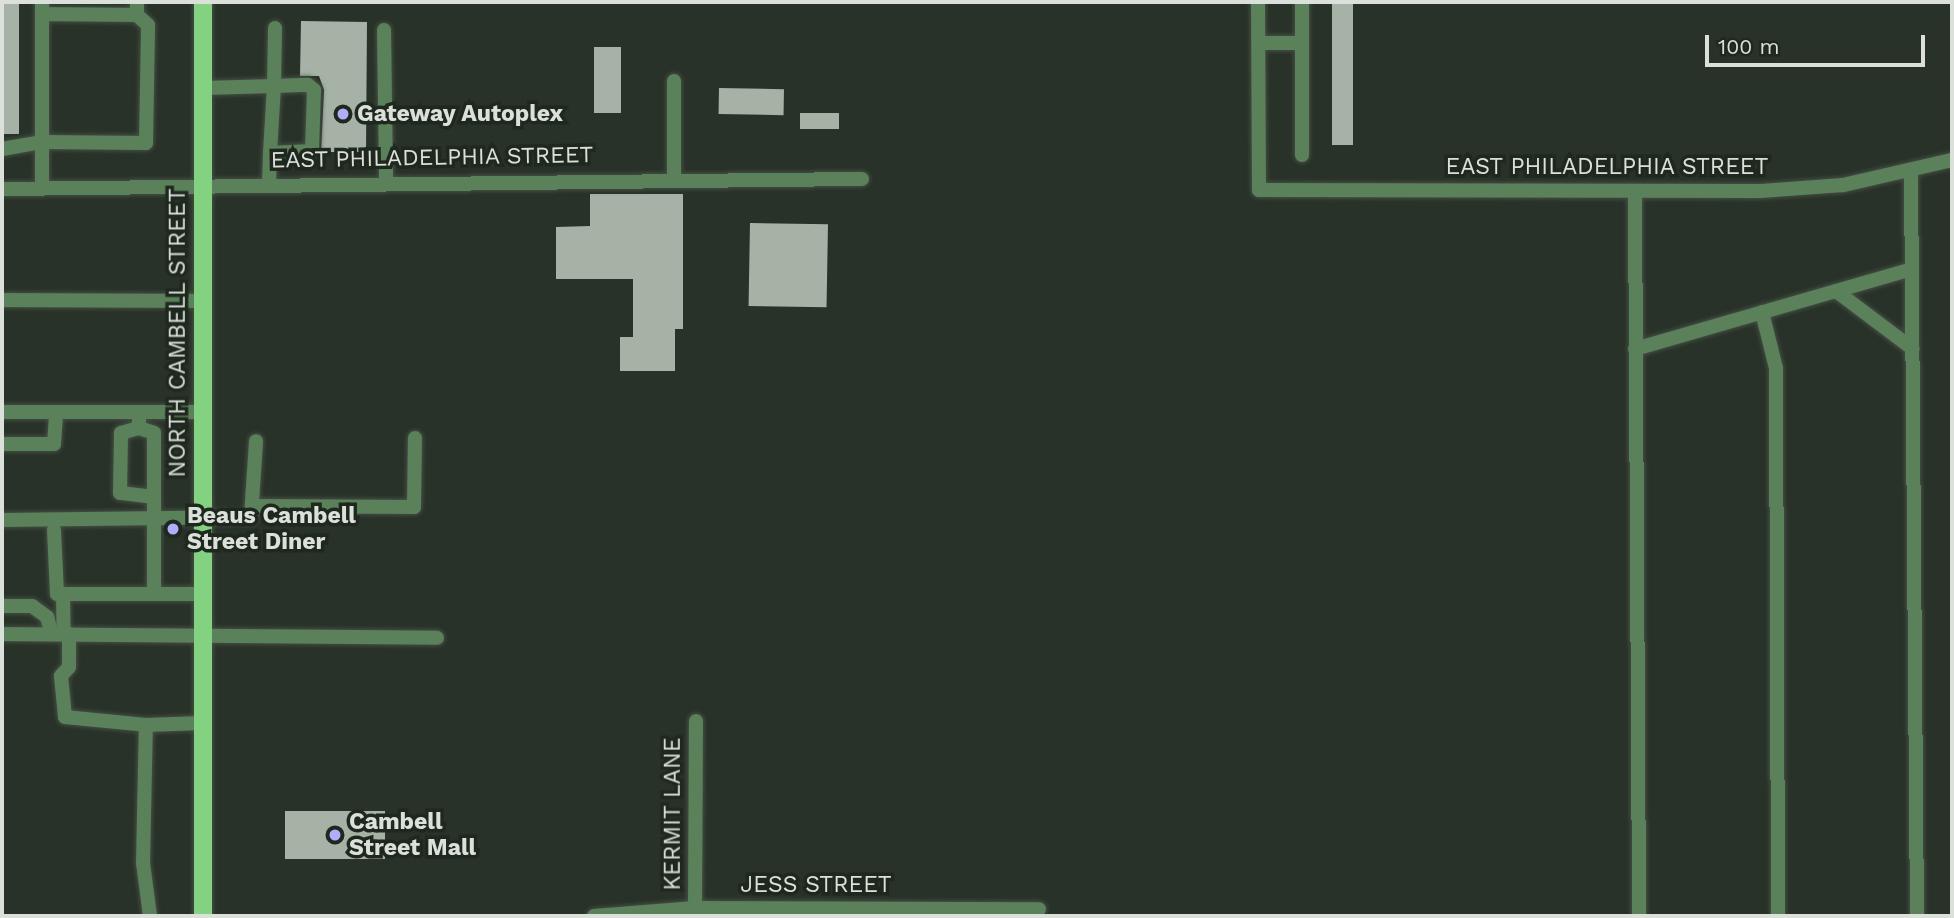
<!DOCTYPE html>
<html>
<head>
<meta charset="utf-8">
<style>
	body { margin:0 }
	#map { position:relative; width:1954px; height:918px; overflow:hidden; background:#283228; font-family:"Work Sans",sans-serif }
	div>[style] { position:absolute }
	.building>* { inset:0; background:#a6b2a5; transform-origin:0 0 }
	.roads { filter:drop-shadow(0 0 2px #454e44) drop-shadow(0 0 2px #454e44) }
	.minor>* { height:14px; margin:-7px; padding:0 7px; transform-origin:7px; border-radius:7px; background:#5b815a }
	.major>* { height:18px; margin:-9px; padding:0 9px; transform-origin:9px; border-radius:9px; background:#83d281 }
	.dots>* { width:19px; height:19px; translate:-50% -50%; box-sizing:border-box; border:4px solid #1f281e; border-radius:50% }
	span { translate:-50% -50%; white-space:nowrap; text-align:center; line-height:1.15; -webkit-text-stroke:7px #1f281e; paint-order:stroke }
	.poi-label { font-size:23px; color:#dbe1da; font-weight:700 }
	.left { translate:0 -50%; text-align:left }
	.street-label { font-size:23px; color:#dbe1da }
	.frame { position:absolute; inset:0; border:4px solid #dbe1da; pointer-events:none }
	.scale { position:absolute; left:1705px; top:35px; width:220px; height:32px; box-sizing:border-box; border:4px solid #dbe1da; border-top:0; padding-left:9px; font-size:21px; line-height:24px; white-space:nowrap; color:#dbe1da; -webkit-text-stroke:5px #1f281e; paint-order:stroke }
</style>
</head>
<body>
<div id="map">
	<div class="building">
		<i style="left:2px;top:2px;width:17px;height:132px"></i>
		<i style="left:1332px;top:2px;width:21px;height:143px"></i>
		<i style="clip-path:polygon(301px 21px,367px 22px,366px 152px,321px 152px,324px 90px,319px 76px,300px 76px)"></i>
		<i style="left:594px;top:47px;width:27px;height:66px"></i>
		<i style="left:719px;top:88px;width:65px;height:26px;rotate:1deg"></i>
		<i style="left:839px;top:113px;width:16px;height:39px;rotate:90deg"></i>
		<i style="clip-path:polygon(590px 194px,683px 194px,683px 329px,675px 329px,675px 371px,620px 371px,620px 337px,633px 337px,633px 279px,556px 279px,556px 227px,590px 226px)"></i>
		<i style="left:750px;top:223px;width:78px;height:83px;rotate:1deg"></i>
		<i style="left:385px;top:811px;width:48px;height:100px;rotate:90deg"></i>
	</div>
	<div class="roads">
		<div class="minor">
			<i style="left:42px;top:2px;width:187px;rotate:90deg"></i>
			<i style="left:1258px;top:2px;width:188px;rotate:89.7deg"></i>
			<i style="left:1259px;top:190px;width:501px;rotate:0.11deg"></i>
			<i style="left:1760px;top:191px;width:83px;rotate:-4.1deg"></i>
			<i style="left:1843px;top:185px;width:112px;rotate:-12.9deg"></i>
			<i style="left:42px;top:14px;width:95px;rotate:0.6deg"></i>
			<i style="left:384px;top:30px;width:151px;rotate:89.2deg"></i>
			<i style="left:1259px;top:43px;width:43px"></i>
			<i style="left:203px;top:88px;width:71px;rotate:-1.6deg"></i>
			<i style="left:274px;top:86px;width:58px;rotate:-89deg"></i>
			<i style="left:2px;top:149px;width:41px;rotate:-9.9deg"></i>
			<i style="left:42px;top:142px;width:104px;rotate:0.6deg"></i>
			<i style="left:146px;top:143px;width:118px;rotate:-89deg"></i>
			<i style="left:148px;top:25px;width:15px;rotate:-138deg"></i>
			<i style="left:137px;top:15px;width:13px;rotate:-90deg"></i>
			<i style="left:1302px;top:155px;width:153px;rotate:-90deg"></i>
			<i style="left:1911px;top:172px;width:744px;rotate:89.54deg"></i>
			<i style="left:674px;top:179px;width:98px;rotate:-90deg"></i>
			<i style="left:269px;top:183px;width:30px;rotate:-88deg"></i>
			<i style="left:270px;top:153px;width:67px;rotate:-86.6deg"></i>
			<i style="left:274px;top:86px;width:34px;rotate:-2deg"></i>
			<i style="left:308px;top:85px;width:8px;rotate:40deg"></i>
			<i style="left:314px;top:90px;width:61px;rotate:91.9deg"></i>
			<i style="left:312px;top:151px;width:42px;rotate:177.3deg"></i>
			<i style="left:2px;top:189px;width:860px;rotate:-0.67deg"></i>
			<i style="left:1635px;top:192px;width:724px;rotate:89.68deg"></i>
			<i style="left:1836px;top:291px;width:96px;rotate:37deg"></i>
			<i style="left:2px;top:300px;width:201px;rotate:0.3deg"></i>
			<i style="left:1762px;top:312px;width:58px;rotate:76deg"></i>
			<i style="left:1776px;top:368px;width:548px;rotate:89.79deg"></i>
			<i style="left:1635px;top:349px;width:288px;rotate:-16.1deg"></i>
			<i style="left:2px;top:412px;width:201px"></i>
			<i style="left:139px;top:412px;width:16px;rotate:90deg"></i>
			<i style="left:139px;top:428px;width:16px;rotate:18deg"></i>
			<i style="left:154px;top:433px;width:64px;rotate:90deg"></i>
			<i style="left:154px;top:497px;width:34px;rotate:-173deg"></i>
			<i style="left:120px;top:493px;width:60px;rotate:-89deg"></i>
			<i style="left:121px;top:433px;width:19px;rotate:-16deg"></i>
			<i style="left:2px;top:444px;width:52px"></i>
			<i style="left:54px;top:444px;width:32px;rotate:-86deg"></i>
			<i style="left:154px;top:497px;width:97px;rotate:90deg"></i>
			<i style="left:256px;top:506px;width:158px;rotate:0.4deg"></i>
			<i style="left:414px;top:507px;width:69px;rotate:-89.2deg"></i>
			<i style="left:2px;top:520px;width:249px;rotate:-0.7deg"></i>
			<i style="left:251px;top:517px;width:76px;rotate:-86.2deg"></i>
			<i style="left:54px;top:530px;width:64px;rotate:87.3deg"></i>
			<i style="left:57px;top:594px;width:146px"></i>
			<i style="left:63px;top:595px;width:39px;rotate:89deg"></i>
			<i style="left:2px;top:606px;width:30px"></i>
			<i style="left:32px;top:606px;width:19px;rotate:36deg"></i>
			<i style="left:47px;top:617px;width:18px;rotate:74deg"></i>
			<i style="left:2px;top:634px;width:435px;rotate:0.5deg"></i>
			<i style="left:69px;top:634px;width:33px;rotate:90deg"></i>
			<i style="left:69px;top:667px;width:12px;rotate:132deg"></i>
			<i style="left:61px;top:676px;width:41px;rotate:84.4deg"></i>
			<i style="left:65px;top:717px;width:81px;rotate:5.6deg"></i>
			<i style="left:695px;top:908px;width:187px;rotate:-89.7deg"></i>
			<i style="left:150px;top:916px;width:53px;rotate:-97.5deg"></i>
			<i style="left:143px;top:863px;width:138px;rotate:-88.8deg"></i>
			<i style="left:146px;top:725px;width:56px;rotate:-2deg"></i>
			<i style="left:594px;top:916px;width:101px;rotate:-4.5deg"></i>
			<i style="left:695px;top:908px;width:344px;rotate:0.2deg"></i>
		</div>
		<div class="major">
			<i style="left:203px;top:916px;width:914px;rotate:-90deg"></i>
		</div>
	</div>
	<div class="dots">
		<i style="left:343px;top:114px;background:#afaefa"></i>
		<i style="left:173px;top:529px;background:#afaefa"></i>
		<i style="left:335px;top:835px;background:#afaefa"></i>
	</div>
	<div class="poi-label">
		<span class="left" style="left:357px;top:114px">Gateway Autoplex</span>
		<span class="left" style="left:187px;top:529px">Beaus Cambell<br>Street Diner</span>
		<span class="left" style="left:349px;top:835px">Cambell<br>Street Mall</span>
	</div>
	<div class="street-label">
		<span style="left:432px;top:158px;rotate:-1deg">EAST PHILADELPHIA STREET</span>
		<span style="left:1607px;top:167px">EAST PHILADELPHIA STREET</span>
		<span style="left:178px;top:333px;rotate:-90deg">NORTH CAMBELL STREET</span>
		<span style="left:673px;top:814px;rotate:-90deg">KERMIT LANE</span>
		<span style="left:816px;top:885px">JESS STREET</span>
	</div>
	<div class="frame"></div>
	<div class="scale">100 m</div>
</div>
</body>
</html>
